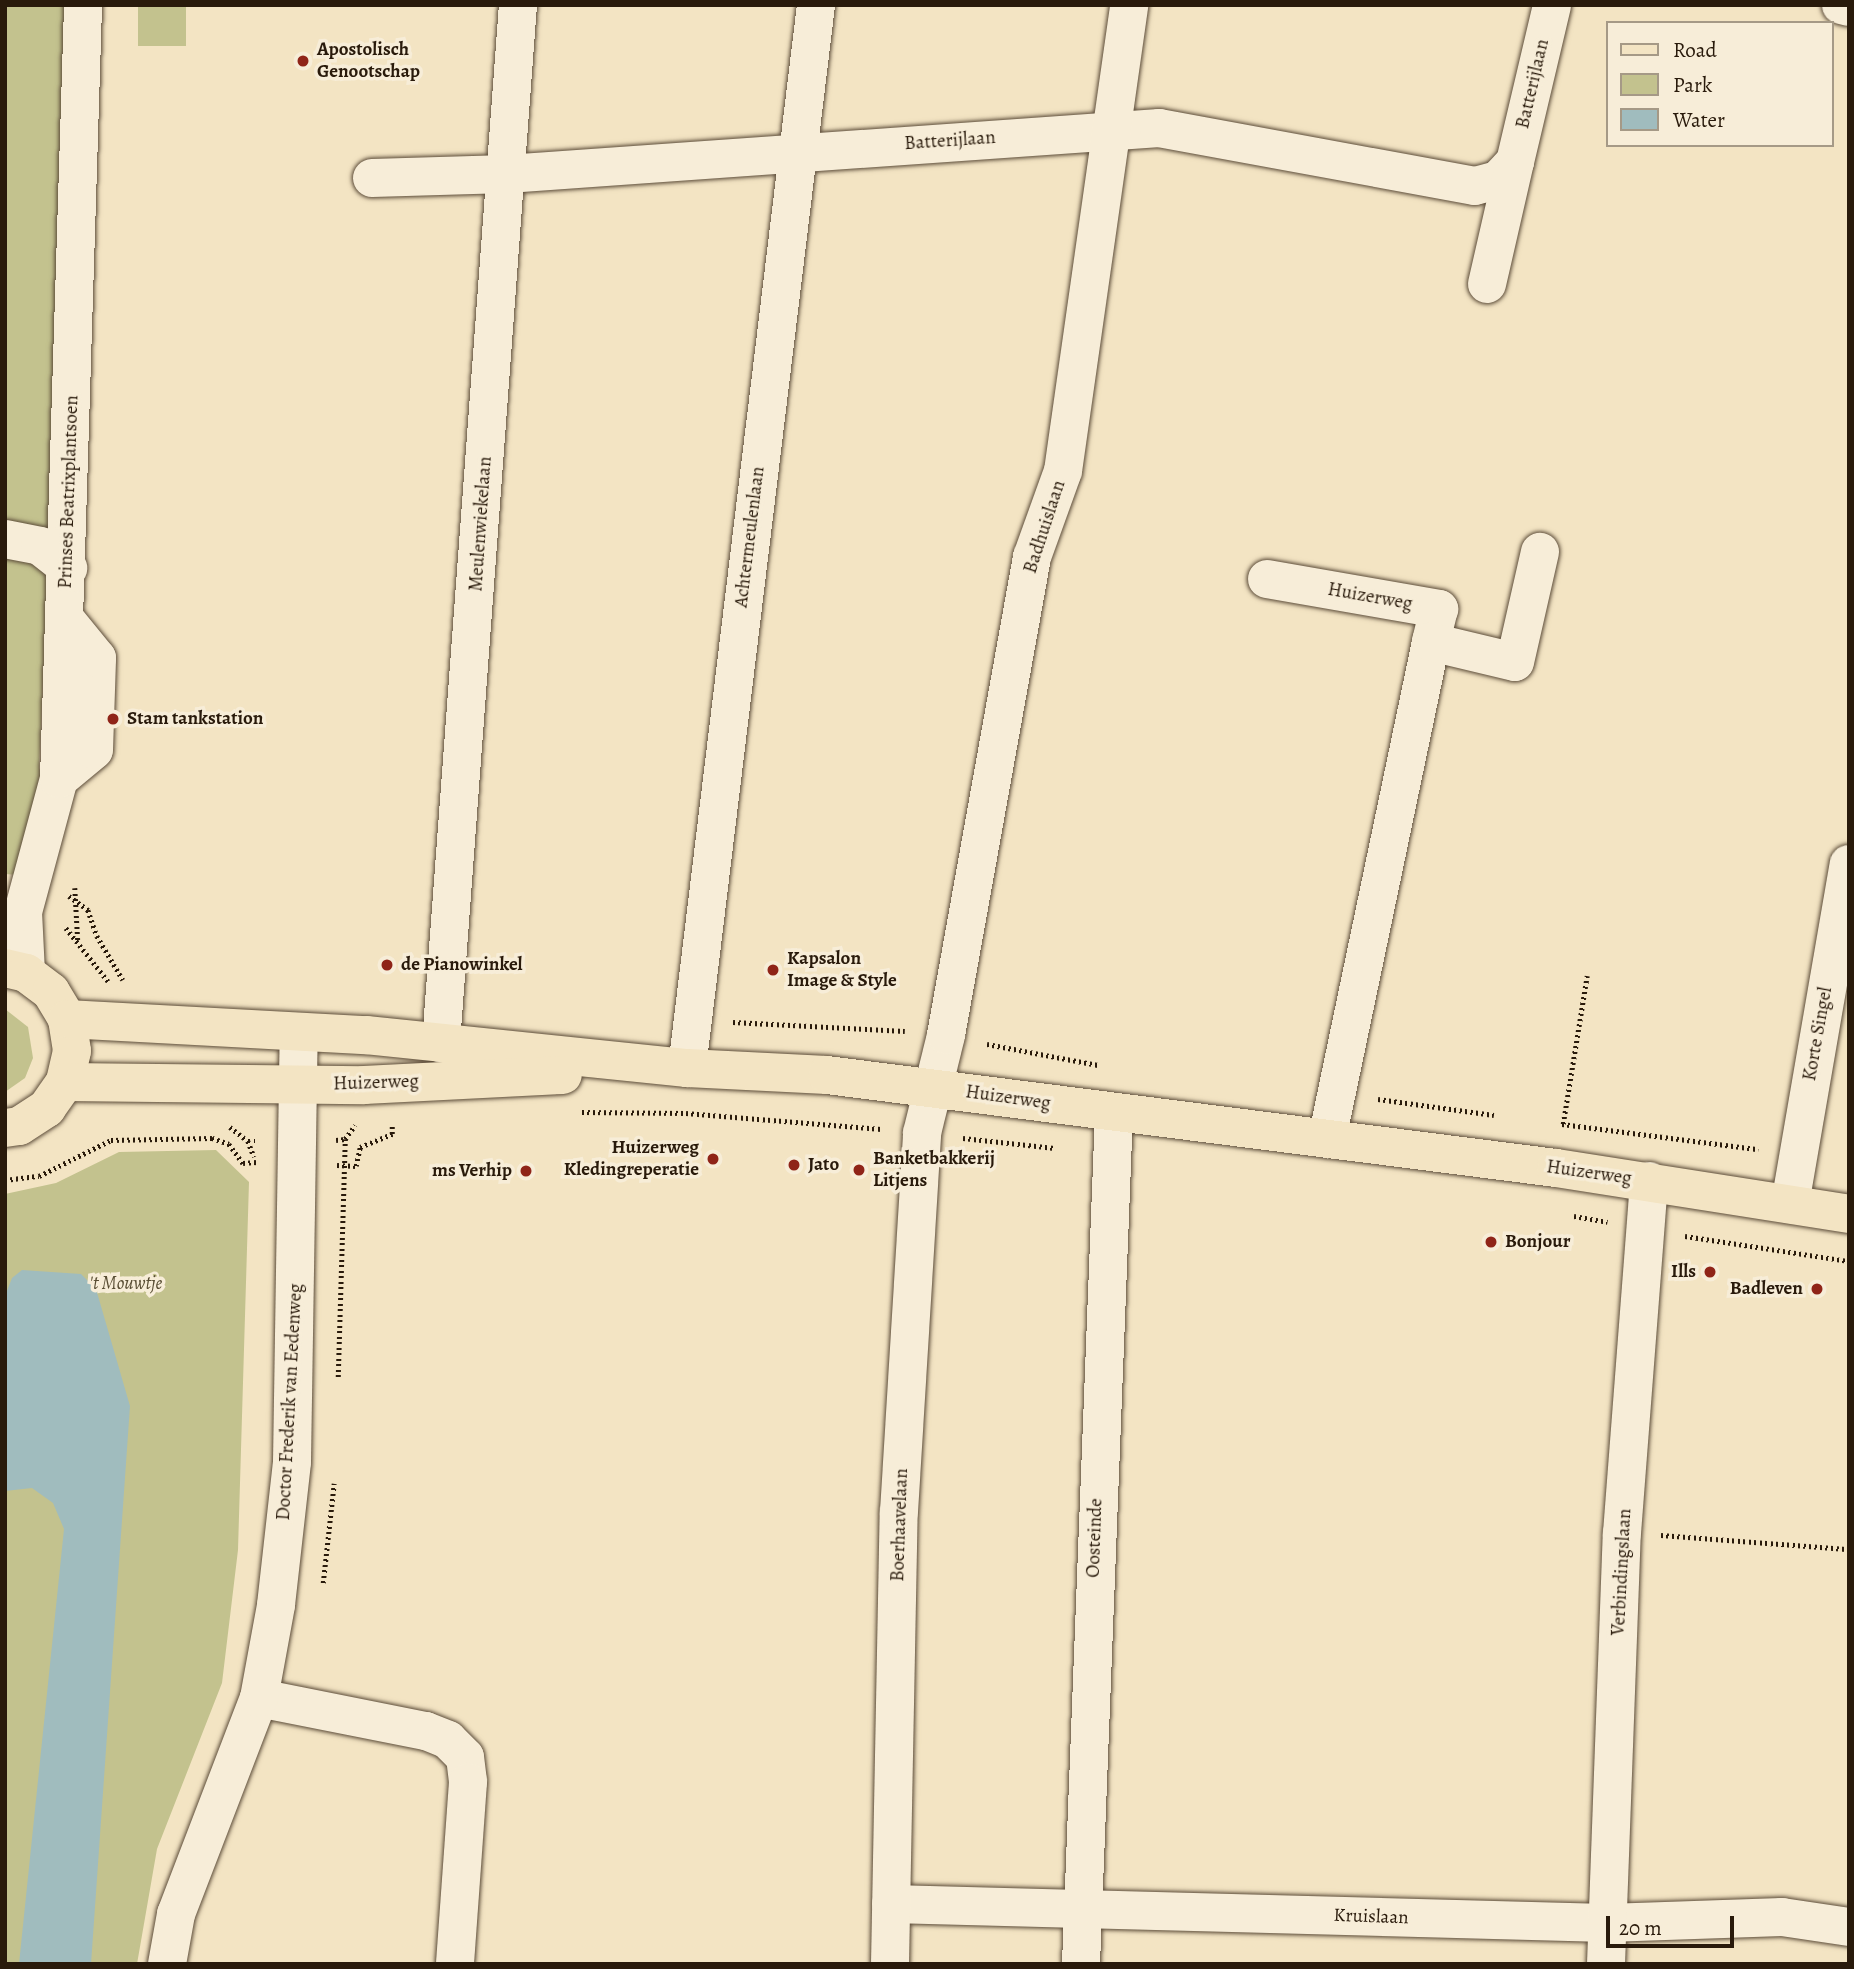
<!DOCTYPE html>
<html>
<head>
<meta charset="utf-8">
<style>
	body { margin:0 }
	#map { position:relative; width:1854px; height:1969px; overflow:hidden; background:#f3e4c3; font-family:Alegreya,serif }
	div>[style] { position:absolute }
	.green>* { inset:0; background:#c3c28e; transform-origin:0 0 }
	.water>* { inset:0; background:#a0bcbe }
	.path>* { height:4.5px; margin-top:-2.25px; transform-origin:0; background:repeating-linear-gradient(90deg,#291a0b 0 2px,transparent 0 5.5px) }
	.roads { filter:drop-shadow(0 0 2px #5c4c39) drop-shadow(0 0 2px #5c4c39) }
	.minor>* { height:38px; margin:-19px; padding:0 19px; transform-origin:19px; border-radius:19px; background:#f7edd8 }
	.major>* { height:38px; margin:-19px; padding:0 19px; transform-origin:19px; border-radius:19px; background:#f3e4c3 }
	.dots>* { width:19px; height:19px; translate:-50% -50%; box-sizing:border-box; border:4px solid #f7edd8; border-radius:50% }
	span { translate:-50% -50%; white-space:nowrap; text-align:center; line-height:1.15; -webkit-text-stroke:7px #f7edd8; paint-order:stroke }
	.poi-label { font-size:19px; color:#291a0b; font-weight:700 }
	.left { translate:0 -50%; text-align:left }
	.right { translate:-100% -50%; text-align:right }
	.street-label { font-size:19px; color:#291a0b }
	.park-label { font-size:19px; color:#574c32; font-style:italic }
	.frame { position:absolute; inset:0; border:7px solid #291a0b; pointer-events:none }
	.legend { position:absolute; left:1606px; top:21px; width:228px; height:126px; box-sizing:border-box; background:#f7edd8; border:2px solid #a59986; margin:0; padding:9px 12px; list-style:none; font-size:21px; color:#291a0b }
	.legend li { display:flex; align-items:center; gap:14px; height:35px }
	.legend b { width:35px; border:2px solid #a59986 }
	.scale { position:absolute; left:1606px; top:1916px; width:128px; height:32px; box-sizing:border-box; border:4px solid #291a0b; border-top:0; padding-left:9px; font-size:21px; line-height:24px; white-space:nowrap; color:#291a0b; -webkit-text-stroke:5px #f7edd8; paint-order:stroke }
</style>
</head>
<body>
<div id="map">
	<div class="green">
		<i style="clip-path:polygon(5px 5px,67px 5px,48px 536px,5px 523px)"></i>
		<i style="left:138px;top:5px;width:48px;height:41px"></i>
		<i style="clip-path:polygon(5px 553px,28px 559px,48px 574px,39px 768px,49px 789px,18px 875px,5px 874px)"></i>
		<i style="clip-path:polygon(5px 1009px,28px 1027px,33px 1058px,25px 1078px,5px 1092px)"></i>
		<i style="clip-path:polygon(216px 1150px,249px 1182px,238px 1550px,222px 1683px,157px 1849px,137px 1964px,5px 1964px,5px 1194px,56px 1183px,119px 1152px)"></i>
	</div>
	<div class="water">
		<i style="clip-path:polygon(22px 1270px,81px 1274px,96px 1289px,130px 1406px,91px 1964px,19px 1964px,64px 1529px,53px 1503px,32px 1488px,5px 1491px,5px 1296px,12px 1278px)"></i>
	</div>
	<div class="path">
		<i style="left:75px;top:888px;width:53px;rotate:86.8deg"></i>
		<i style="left:69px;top:896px;width:24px;rotate:36deg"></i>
		<i style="left:88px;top:910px;width:28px;rotate:71deg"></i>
		<i style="left:97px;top:936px;width:51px;rotate:59.4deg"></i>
		<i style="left:66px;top:928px;width:68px;rotate:51.6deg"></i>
		<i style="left:733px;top:1022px;width:172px;rotate:3deg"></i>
		<i style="left:987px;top:1044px;width:113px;rotate:10.7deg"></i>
		<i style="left:1378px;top:1099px;width:117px;rotate:7.9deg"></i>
		<i style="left:582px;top:1112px;width:104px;rotate:0.6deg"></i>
		<i style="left:686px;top:1113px;width:196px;rotate:4.7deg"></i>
		<i style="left:1562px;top:1124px;width:198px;rotate:7.3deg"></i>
		<i style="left:1563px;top:1124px;width:150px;rotate:-80.8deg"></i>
		<i style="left:230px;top:1127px;width:23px;rotate:38deg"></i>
		<i style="left:248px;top:1141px;width:10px"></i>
		<i style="left:963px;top:1138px;width:92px;rotate:6.3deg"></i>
		<i style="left:336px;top:1140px;width:9px;rotate:-6deg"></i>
		<i style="left:345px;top:1139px;width:17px;rotate:-54deg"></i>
		<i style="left:248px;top:1141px;width:17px;rotate:69deg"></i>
		<i style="left:337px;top:1165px;width:19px;rotate:3deg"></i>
		<i style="left:356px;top:1166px;width:19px;rotate:-78deg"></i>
		<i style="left:360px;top:1147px;width:35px;rotate:-22deg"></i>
		<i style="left:392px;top:1134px;width:10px;rotate:-90deg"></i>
		<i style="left:5px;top:1180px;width:34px;rotate:-7deg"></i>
		<i style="left:39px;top:1176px;width:80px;rotate:-26.6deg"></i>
		<i style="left:111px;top:1140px;width:101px;rotate:-1.1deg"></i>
		<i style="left:212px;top:1138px;width:18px;rotate:19deg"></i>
		<i style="left:229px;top:1144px;width:24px;rotate:54deg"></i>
		<i style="left:243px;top:1163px;width:15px;rotate:-4deg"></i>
		<i style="left:1574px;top:1216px;width:34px;rotate:10deg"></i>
		<i style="left:1685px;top:1236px;width:166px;rotate:8.7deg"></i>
		<i style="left:338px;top:1377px;width:238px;rotate:-88.3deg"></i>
		<i style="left:1661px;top:1535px;width:189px;rotate:4.3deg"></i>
		<i style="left:323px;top:1583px;width:100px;rotate:-83.7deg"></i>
	</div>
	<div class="roads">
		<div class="minor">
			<i style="left:1841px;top:5px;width:8px;rotate:14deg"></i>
			<i style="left:372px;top:178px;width:135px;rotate:-1.7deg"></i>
			<i style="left:507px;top:174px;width:654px;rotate:-4.04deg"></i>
			<i style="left:1159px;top:128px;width:321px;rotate:10.4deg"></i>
			<i style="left:1475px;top:186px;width:24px;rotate:-15deg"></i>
			<i style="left:1498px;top:180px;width:25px;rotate:-47deg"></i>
			<i style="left:1515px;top:162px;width:161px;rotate:-76.7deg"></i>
			<i style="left:1487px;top:284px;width:125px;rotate:-77.1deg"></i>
			<i style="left:5px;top:539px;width:36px;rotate:11deg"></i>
			<i style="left:40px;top:546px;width:36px;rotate:38deg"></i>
			<i style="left:1267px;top:579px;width:175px;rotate:9.9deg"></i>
			<i style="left:1439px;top:609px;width:34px;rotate:104deg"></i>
			<i style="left:59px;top:779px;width:45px;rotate:-39.6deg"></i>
			<i style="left:94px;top:750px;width:92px;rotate:-88.1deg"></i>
			<i style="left:97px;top:658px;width:49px;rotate:-129.2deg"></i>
			<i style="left:26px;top:973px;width:61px;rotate:-92.8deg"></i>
			<i style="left:23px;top:912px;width:138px;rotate:-74.9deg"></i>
			<i style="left:59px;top:779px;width:774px;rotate:-88.22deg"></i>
			<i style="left:441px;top:1043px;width:1041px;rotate:-85.76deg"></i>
			<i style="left:687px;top:1068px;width:1071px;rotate:-83.08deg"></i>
			<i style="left:1327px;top:1139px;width:508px;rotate:-78.18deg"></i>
			<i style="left:1431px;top:642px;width:86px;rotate:13.4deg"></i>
			<i style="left:1515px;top:662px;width:113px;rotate:-77.2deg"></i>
			<i style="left:1790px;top:1204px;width:345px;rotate:-80.2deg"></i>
			<i style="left:259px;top:1698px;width:170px;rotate:11.2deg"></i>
			<i style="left:426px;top:1731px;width:24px;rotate:22deg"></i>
			<i style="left:448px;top:1740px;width:24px;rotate:45deg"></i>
			<i style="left:465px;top:1757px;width:25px;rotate:83deg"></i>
			<i style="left:468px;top:1782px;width:182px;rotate:94.1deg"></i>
			<i style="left:891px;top:1904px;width:716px;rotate:1.52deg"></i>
			<i style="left:1607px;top:1923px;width:175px;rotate:-2deg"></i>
			<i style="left:1782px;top:1917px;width:68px;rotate:8.5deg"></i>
			<i style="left:167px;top:1964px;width:51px;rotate:-79.8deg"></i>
			<i style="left:176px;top:1914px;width:231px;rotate:-69deg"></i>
			<i style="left:259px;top:1698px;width:95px;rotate:-79.6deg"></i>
			<i style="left:276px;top:1605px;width:144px;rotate:-83.6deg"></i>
			<i style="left:292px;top:1462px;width:430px;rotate:-89.1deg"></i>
			<i style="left:890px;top:1964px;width:452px;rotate:-88.9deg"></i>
			<i style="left:899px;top:1512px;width:380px;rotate:-86.5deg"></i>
			<i style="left:922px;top:1133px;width:101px;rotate:-76.2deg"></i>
			<i style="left:946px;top:1035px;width:486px;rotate:-79.8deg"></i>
			<i style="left:1032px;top:557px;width:91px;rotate:-70.2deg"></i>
			<i style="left:1063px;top:471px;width:471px;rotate:-81.9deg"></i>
			<i style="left:1081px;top:1964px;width:852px;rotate:-87.78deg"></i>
			<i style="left:1606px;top:1964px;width:431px;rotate:-87.9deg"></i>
			<i style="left:1622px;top:1533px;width:353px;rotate:-85.6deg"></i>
		</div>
		<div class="major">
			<i style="left:5px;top:968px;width:22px;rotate:13deg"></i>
			<i style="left:26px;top:973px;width:31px;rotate:37deg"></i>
			<i style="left:51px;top:992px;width:31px;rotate:59deg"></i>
			<i style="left:67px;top:1019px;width:32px;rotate:81deg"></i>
			<i style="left:72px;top:1051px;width:32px;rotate:103deg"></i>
			<i style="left:65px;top:1082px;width:32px;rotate:125deg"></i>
			<i style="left:47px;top:1108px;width:33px;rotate:147deg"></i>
			<i style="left:19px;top:1126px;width:14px;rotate:172deg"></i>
			<i style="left:67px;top:1019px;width:299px;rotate:3.1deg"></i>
			<i style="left:366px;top:1035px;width:323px;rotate:5.9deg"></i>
			<i style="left:687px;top:1068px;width:140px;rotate:2.9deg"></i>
			<i style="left:827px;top:1075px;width:735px;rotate:7.27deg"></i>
			<i style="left:1556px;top:1168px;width:297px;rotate:8.9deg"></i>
			<i style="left:65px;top:1082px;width:299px;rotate:0.6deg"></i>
			<i style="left:364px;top:1085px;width:199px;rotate:-2.9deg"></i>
		</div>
	</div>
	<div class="dots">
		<i style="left:303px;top:61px;background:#8f2418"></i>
		<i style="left:113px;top:719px;background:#8f2418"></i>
		<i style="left:387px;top:965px;background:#8f2418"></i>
		<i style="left:773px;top:970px;background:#8f2418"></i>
		<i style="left:713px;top:1159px;background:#8f2418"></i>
		<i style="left:794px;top:1165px;background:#8f2418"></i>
		<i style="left:859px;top:1170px;background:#8f2418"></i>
		<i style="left:526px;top:1171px;background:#8f2418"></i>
		<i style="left:1491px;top:1242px;background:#8f2418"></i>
		<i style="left:1710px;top:1272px;background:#8f2418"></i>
		<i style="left:1817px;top:1289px;background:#8f2418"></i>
	</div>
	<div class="poi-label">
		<span class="left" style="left:317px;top:61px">Apostolisch<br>Genootschap</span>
		<span class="left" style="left:127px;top:719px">Stam tankstation</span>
		<span class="left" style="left:787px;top:970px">Kapsalon<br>Image &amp; Style</span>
		<span class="left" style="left:401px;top:965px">de Pianowinkel</span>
		<span class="right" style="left:699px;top:1159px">Huizerweg<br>Kledingreperatie</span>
		<span class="left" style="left:873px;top:1170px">Banketbakkerij<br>Litjens</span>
		<span class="left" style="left:808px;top:1165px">Jato</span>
		<span class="right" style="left:512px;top:1171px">ms Verhip</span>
		<span class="left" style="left:1505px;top:1242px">Bonjour</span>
		<span class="right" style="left:1696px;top:1272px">Ills</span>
		<span class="right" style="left:1803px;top:1289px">Badleven</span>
	</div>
	<div class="street-label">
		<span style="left:1533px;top:84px;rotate:-77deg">Batterijlaan</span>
		<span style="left:950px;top:141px;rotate:-4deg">Batterijlaan</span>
		<span style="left:69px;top:492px;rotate:-88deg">Prinses Beatrixplantsoen</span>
		<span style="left:481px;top:524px;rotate:-86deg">Meulenwiekelaan</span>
		<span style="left:1045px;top:527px;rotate:-72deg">Badhuislaan</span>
		<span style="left:750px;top:537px;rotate:-83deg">Achtermeulenlaan</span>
		<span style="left:1370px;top:597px;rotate:10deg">Huizerweg</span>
		<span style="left:1818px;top:1034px;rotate:-80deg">Korte Singel</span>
		<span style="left:376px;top:1083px;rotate:-2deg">Huizerweg</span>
		<span style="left:1008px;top:1098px;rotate:8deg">Huizerweg</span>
		<span style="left:1589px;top:1173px;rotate:8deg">Huizerweg</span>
		<span style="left:290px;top:1402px;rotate:-87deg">Doctor Frederik van Eedenweg</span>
		<span style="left:900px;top:1525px;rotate:-88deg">Boerhaavelaan</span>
		<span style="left:1095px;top:1538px;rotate:-88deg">Oosteinde</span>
		<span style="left:1622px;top:1572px;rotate:-87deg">Verbindingslaan</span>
		<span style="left:1371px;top:1917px;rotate:2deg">Kruislaan</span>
	</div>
	<div class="park-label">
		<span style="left:126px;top:1284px">'t Mouwtje</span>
	</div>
	<div class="frame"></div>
	<ul class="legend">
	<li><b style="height:9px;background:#f3e4c3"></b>Road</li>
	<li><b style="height:19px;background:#c3c28e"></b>Park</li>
	<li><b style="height:19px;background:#a0bcbe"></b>Water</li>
	</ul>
	<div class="scale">20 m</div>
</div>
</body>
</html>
